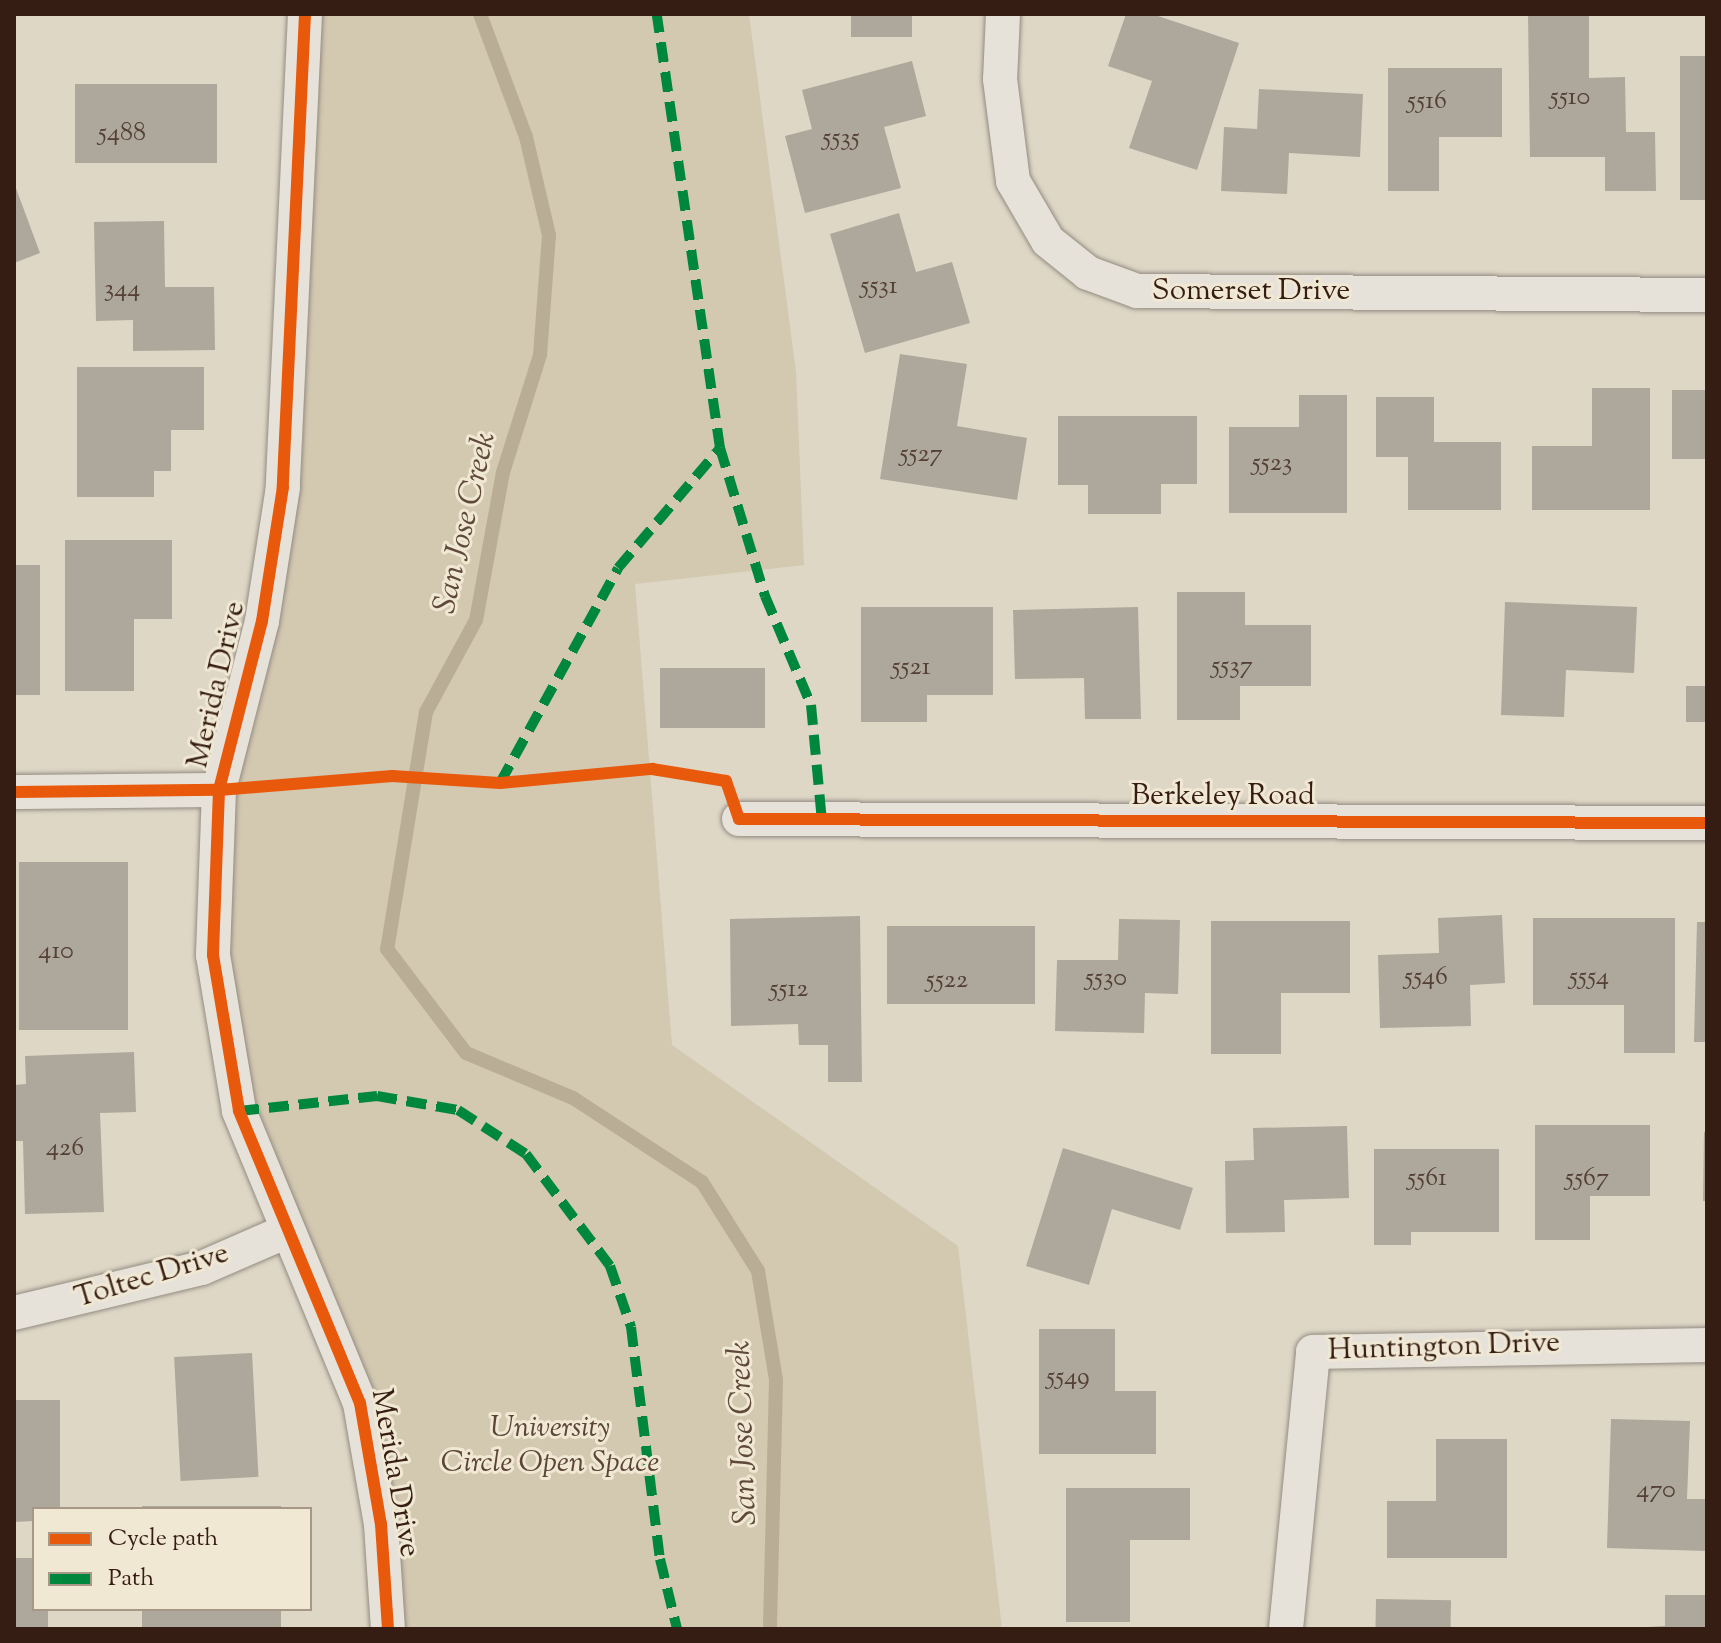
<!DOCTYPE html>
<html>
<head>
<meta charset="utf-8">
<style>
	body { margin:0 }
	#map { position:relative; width:1721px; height:1643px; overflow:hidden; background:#ded7c6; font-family:"Sorts Mill Goudy",serif }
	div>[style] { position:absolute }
	.green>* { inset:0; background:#d3c8b0 }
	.stream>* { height:14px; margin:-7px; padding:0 7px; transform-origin:7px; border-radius:7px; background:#baad96 }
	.building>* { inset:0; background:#aea79b; transform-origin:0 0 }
	.roads { filter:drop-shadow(0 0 2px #938c81) drop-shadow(0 0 2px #938c81) }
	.street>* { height:34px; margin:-17px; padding:0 17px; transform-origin:17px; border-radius:17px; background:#e6e2d9 }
	.quiet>* { height:10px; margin-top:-5px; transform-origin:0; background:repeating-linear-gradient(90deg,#00873e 0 20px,transparent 0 30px) }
	.cycleway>* { height:12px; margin:-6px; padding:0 6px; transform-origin:6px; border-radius:6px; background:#e8590c }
	span { translate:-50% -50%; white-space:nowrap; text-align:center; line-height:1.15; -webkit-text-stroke:6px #f0e8d3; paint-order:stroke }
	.number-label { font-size:26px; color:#544035 }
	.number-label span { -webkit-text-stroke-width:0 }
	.street-label { font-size:30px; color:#361d13 }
	.park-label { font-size:30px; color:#5b4536; font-style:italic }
	.water-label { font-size:32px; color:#5f493a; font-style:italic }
	.frame { position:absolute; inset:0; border:16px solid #361d13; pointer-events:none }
	.legend { position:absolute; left:32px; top:1507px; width:280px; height:104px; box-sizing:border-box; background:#f0e8d3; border:2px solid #a69786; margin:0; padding:10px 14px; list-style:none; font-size:24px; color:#361d13 }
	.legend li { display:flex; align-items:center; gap:16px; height:40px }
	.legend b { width:40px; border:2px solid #a69786 }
</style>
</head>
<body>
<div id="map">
	<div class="green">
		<i style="clip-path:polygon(305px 14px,749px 14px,796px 372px,804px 565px,635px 584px,672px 1045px,958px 1246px,1002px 1629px,388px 1629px,360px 1403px,239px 1111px,219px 790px,262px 621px)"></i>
	</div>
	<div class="stream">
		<i style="left:480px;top:14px;width:131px;rotate:69.5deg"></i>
		<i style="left:526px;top:137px;width:101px;rotate:76.8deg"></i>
		<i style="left:549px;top:235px;width:120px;rotate:94.3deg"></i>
		<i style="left:540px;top:355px;width:123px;rotate:107.5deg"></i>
		<i style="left:503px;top:472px;width:150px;rotate:100.3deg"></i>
		<i style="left:476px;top:620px;width:105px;rotate:118.5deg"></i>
		<i style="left:426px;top:712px;width:240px;rotate:99.3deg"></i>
		<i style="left:387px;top:949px;width:131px;rotate:52.8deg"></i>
		<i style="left:466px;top:1053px;width:116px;rotate:22.8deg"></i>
		<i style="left:573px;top:1098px;width:154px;rotate:33.1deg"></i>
		<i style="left:702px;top:1182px;width:105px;rotate:57.8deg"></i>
		<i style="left:758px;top:1271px;width:110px;rotate:80.6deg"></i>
		<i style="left:776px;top:1380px;width:249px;rotate:91.4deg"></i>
	</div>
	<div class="building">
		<i style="left:851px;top:14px;width:61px;height:23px"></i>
		<i style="clip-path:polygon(1126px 14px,1152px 14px,1239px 43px,1197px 170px,1129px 148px,1152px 81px,1108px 66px)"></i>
		<i style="clip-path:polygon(1528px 14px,1589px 14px,1589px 78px,1625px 77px,1626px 132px,1655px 132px,1656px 191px,1605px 191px,1605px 157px,1530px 157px)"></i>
		<i style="left:1680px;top:56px;width:27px;height:144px"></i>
		<i style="clip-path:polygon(912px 61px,926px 116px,884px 127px,901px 188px,805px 213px,785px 136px,812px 129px,802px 90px)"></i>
		<i style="clip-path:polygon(1388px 68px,1502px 68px,1502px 137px,1439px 137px,1439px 191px,1388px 191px)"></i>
		<i style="left:75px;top:84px;width:142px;height:79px"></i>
		<i style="clip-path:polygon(1259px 89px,1363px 94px,1360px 157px,1289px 153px,1287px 194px,1221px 191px,1224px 127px,1257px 129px)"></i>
		<i style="clip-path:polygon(14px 183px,40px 253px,14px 263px)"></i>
		<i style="clip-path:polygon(899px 213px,916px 272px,952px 262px,970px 323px,865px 353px,830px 234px)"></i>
		<i style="clip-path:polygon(164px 221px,165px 287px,214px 287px,215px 350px,133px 351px,133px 320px,96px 321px,94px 222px)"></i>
		<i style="clip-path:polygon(900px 354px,967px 364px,957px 426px,1027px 438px,1017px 500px,880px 479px)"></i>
		<i style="clip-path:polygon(77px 367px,204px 367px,204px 430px,171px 430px,171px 471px,154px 471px,154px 497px,77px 497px)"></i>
		<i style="clip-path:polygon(1592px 388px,1650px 388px,1650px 510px,1532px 510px,1532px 446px,1592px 446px)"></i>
		<i style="left:1707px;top:390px;width:69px;height:35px;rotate:90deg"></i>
		<i style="clip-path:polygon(1299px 395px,1347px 395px,1347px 513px,1229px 513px,1229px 427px,1299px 427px)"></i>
		<i style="clip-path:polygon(1376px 397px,1434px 397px,1434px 442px,1501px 442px,1501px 510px,1408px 510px,1408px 457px,1376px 457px)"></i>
		<i style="clip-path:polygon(1058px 416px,1197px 416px,1197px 484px,1161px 484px,1161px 514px,1088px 514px,1088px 485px,1058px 485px)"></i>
		<i style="clip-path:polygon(65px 540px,172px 540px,172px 619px,134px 619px,134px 691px,65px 691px)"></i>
		<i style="left:14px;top:565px;width:26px;height:130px"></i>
		<i style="clip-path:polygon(1177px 592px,1245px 592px,1245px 625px,1311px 625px,1311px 686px,1240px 686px,1240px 720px,1177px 720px)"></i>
		<i style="clip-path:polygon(1505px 602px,1637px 607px,1634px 673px,1566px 670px,1564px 717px,1501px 715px)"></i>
		<i style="clip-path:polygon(861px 607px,993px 607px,993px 695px,927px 695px,927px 722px,861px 722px)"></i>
		<i style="clip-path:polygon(1138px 607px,1141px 719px,1085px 719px,1084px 678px,1015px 679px,1013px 610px)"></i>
		<i style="left:660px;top:668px;width:105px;height:60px"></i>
		<i style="left:1686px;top:686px;width:21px;height:36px"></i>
		<i style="left:19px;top:862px;width:109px;height:168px"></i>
		<i style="clip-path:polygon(1502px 915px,1505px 983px,1470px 985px,1471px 1026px,1380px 1028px,1378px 955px,1439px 953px,1438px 918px)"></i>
		<i style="clip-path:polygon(860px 916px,862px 1082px,828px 1082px,828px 1045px,799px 1045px,798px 1024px,731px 1026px,730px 919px)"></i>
		<i style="clip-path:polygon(1533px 918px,1675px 918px,1675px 1053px,1624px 1053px,1624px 1005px,1533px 1005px)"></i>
		<i style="clip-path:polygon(1119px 919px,1180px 920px,1178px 994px,1145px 993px,1144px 1033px,1055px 1031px,1057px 960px,1118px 960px)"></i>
		<i style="clip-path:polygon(1211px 921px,1350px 921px,1350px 993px,1281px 993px,1281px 1054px,1211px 1054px)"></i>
		<i style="clip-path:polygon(1697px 922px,1707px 922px,1707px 1042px,1694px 1042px)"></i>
		<i style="left:887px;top:926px;width:148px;height:78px"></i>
		<i style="clip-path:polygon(134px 1052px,136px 1112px,100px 1113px,104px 1212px,25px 1214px,23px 1141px,14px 1141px,14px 1085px,26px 1084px,25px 1056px)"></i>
		<i style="clip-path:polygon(1535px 1125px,1650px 1125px,1650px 1196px,1590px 1196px,1590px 1240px,1535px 1240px)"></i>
		<i style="clip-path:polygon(1347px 1126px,1349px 1198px,1284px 1200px,1285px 1232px,1226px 1233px,1225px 1161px,1254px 1160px,1253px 1128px)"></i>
		<i style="clip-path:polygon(1704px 1132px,1707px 1133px,1707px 1201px,1703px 1201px)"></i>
		<i style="clip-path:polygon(1063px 1148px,1193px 1188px,1180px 1230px,1112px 1209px,1089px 1285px,1026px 1266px)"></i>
		<i style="clip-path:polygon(1374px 1149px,1499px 1149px,1499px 1232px,1411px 1232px,1411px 1245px,1374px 1245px)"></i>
		<i style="clip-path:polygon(1039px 1329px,1115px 1329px,1115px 1391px,1156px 1391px,1156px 1454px,1039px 1454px)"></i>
		<i style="left:252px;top:1353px;width:124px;height:78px;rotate:87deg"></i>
		<i style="clip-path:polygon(14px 1400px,60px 1400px,60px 1509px,34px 1509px,34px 1521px,14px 1522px)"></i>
		<i style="clip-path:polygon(1611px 1419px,1690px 1421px,1687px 1499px,1707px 1499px,1707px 1551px,1607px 1548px)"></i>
		<i style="clip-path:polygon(1436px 1439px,1507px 1439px,1507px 1558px,1387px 1558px,1387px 1501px,1436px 1501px)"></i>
		<i style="clip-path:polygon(1066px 1488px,1190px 1488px,1190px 1540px,1130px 1540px,1130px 1622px,1066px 1622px)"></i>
		<i style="left:142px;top:1506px;width:139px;height:3px"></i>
		<i style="clip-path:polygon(14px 1558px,34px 1558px,34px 1609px,48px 1609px,48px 1629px,14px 1629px)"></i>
		<i style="clip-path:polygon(1665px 1595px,1707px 1595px,1707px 1629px,1616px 1629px,1665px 1626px)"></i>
		<i style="left:1376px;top:1599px;width:75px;height:30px;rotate:1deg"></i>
		<i style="left:142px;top:1609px;width:139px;height:20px"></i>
	</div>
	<div class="roads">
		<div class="street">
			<i style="left:305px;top:14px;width:474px;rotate:92.7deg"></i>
			<i style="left:283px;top:487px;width:136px;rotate:98.9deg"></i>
			<i style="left:262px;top:621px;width:174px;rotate:104.3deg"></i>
			<i style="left:219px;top:790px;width:165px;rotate:92.1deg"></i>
			<i style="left:213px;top:955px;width:158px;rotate:80.5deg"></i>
			<i style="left:239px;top:1111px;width:316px;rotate:67.5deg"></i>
			<i style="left:360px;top:1403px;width:123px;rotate:80.2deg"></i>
			<i style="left:381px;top:1524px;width:105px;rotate:86.2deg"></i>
			<i style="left:1003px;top:14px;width:65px;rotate:92.6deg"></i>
			<i style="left:1000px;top:79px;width:103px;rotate:82.7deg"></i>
			<i style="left:1013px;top:181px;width:69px;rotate:59.7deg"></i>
			<i style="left:1048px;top:241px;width:51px;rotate:38.7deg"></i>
			<i style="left:1088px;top:273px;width:52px;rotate:20.2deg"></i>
			<i style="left:1137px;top:291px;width:570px;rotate:0.4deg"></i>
			<i style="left:14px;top:792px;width:205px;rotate:-0.6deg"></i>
			<i style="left:739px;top:819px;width:968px;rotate:0.24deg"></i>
			<i style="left:14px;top:1313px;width:193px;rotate:-13.5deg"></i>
			<i style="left:202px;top:1268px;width:93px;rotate:-23.5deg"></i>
			<i style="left:1286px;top:1629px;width:278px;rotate:-84.4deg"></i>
			<i style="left:1313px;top:1352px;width:394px;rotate:-1deg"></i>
		</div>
	</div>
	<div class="quiet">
		<i style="left:720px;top:448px;width:155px;rotate:73.1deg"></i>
		<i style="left:765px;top:596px;width:118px;rotate:67.1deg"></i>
		<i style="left:811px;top:705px;width:118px;rotate:84.6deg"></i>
		<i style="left:500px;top:783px;width:245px;rotate:-61.2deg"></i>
		<i style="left:618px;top:568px;width:157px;rotate:-49.6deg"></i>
		<i style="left:720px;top:448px;width:439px;rotate:-98.3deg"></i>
		<i style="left:239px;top:1111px;width:139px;rotate:-6.2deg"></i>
		<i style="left:377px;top:1096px;width:82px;rotate:9.8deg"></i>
		<i style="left:458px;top:1110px;width:81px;rotate:32.9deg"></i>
		<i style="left:526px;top:1154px;width:140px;rotate:53.1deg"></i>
		<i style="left:610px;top:1266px;width:65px;rotate:71deg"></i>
		<i style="left:631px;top:1327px;width:234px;rotate:82.9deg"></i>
		<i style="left:660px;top:1559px;width:72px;rotate:76.3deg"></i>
	</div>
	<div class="cycleway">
		<i style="left:305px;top:14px;width:474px;rotate:92.7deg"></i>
		<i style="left:283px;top:487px;width:136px;rotate:98.9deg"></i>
		<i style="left:262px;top:621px;width:174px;rotate:104.3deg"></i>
		<i style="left:219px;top:790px;width:165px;rotate:92.1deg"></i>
		<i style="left:213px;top:955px;width:158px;rotate:80.5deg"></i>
		<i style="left:239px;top:1111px;width:316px;rotate:67.5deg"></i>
		<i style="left:360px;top:1403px;width:123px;rotate:80.2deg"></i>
		<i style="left:381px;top:1524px;width:105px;rotate:86.2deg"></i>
		<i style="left:14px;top:792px;width:205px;rotate:-0.6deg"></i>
		<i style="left:219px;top:790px;width:174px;rotate:-4.6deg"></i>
		<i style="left:392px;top:776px;width:108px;rotate:3.7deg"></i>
		<i style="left:500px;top:783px;width:153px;rotate:-5.3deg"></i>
		<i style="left:652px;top:769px;width:75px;rotate:9.2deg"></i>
		<i style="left:726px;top:781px;width:40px;rotate:71.1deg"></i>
		<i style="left:739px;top:819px;width:968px;rotate:0.24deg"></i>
	</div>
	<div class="number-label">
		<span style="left:1570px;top:98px">5510</span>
		<span style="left:1427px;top:102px">5516</span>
		<span style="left:122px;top:134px">5488</span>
		<span style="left:841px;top:139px">5535</span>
		<span style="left:879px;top:287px">5531</span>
		<span style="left:122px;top:290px">344</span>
		<span style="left:921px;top:455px">5527</span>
		<span style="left:1272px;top:464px">5523</span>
		<span style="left:1232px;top:667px">5537</span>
		<span style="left:911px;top:668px">5521</span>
		<span style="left:56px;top:952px">410</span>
		<span style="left:1426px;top:978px">5546</span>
		<span style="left:1589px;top:978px">5554</span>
		<span style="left:1106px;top:979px">5530</span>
		<span style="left:947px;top:981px">5522</span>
		<span style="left:789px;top:990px">5512</span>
		<span style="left:65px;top:1149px">426</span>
		<span style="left:1427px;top:1179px">5561</span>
		<span style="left:1587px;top:1179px">5567</span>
		<span style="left:1068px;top:1378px">5549</span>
		<span style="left:1656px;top:1491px">470</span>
	</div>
	<div class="street-label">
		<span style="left:1251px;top:292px">Somerset Drive</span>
		<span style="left:218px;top:685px;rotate:-77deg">Merida Drive</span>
		<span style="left:1223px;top:797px">Berkeley Road</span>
		<span style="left:152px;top:1277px;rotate:-17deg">Toltec Drive</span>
		<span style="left:1444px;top:1348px;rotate:-2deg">Huntington Drive</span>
		<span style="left:394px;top:1473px;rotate:80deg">Merida Drive</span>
	</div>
	<div class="park-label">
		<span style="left:550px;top:1446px">University<br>Circle Open Space</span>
	</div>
	<div class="water-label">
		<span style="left:466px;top:523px;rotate:-77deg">San Jose Creek</span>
		<span style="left:744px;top:1433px;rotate:-92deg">San Jose Creek</span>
	</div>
	<div class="frame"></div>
	<ul class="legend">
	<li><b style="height:10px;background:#e8590c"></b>Cycle path</li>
	<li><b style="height:10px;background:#00873e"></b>Path</li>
	</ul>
</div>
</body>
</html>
